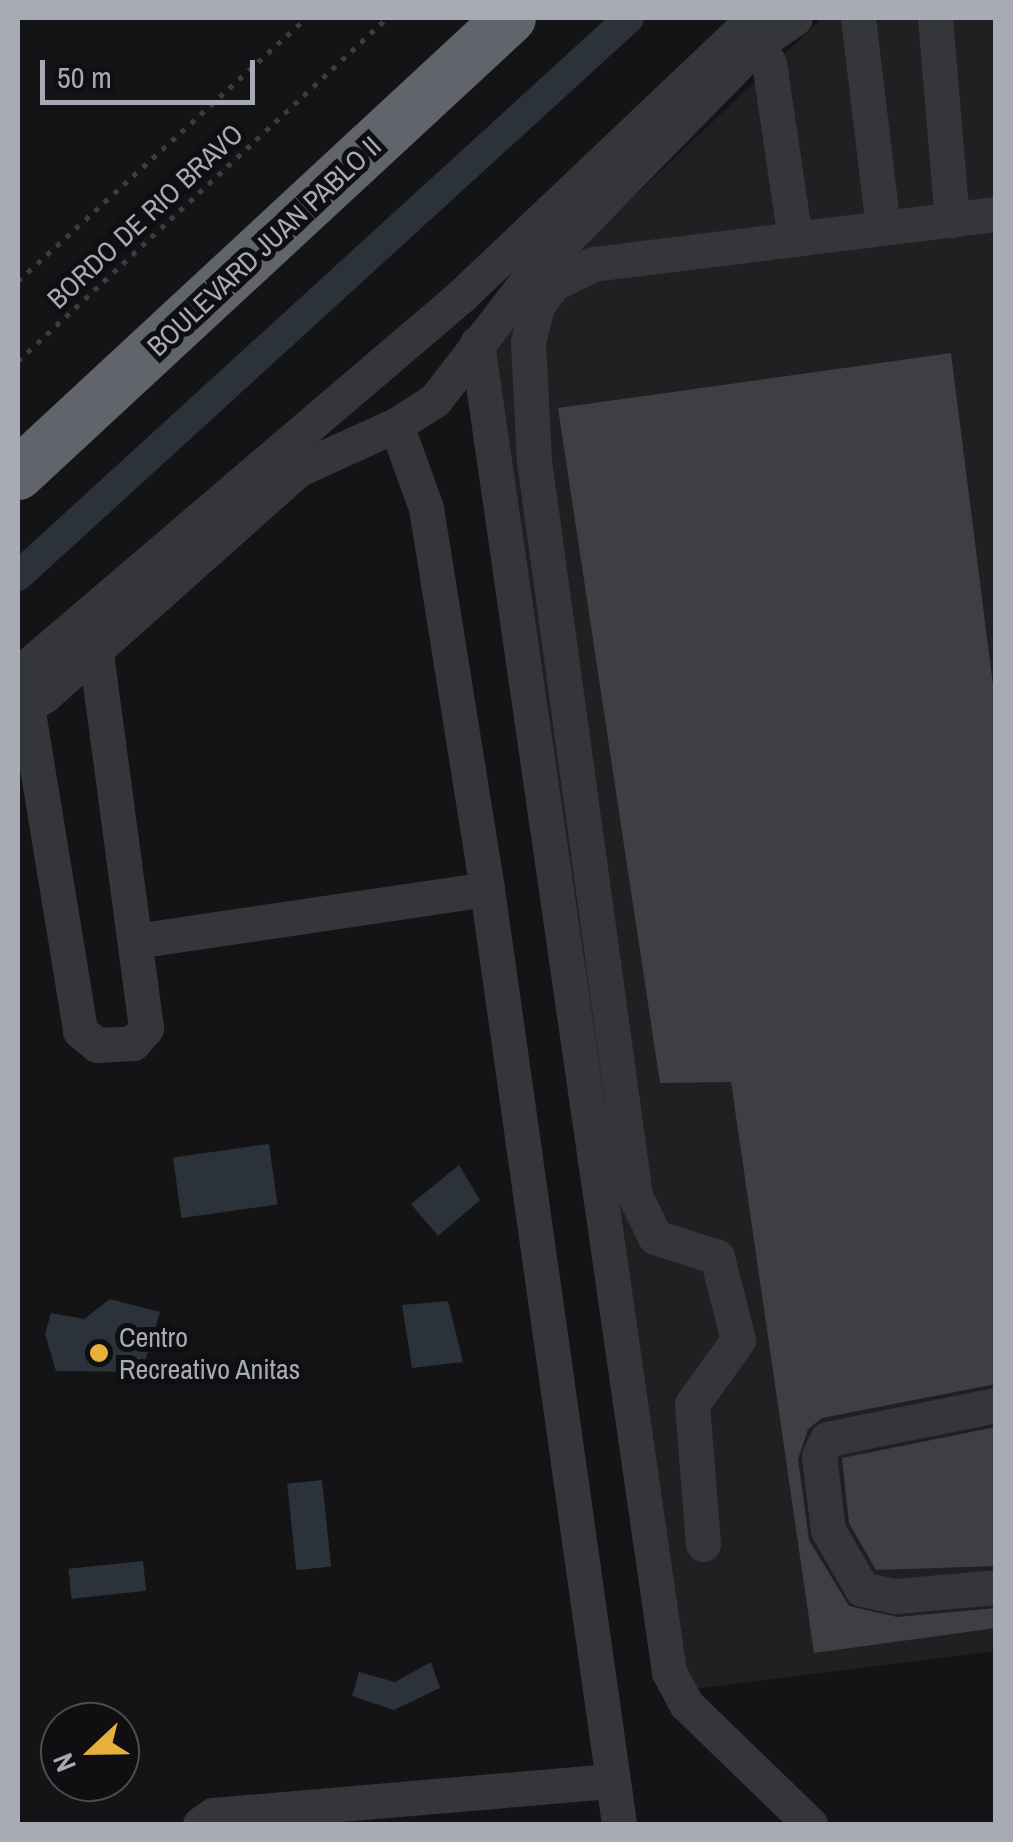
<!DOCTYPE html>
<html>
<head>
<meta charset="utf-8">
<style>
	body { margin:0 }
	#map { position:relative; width:1013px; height:1842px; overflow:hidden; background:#141416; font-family:"Archivo Narrow",sans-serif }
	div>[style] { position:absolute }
	.built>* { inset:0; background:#202023 }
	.water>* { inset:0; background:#2b3239; transform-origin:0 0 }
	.canal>* { height:30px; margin:-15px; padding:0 15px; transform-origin:15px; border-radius:15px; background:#2b3239 }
	.building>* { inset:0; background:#3e3f43 }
	.path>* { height:5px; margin-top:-2.5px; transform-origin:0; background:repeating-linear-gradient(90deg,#3b3d41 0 5px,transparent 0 13px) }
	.minor>* { height:35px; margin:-17.5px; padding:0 17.5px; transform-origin:17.5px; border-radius:17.5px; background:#35363a }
	.highway>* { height:52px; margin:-26px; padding:0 26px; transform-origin:26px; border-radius:26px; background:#62646b }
	.dots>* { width:28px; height:28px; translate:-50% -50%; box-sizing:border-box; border:5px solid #0f0f11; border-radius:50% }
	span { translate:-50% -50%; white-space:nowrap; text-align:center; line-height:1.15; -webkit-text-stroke:10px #0f0f11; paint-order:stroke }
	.street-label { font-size:28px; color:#a7abb5 }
	.poi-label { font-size:28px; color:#a7abb5 }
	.left { translate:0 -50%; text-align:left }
	.frame { position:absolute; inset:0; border:20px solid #a7abb5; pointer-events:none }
	.north { position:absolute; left:40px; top:1702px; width:100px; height:100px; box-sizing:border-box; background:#0f0f11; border:2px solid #4c4d53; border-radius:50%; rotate:248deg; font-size:28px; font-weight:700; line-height:40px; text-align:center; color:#a7abb5 }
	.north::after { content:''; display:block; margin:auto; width:35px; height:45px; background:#e7b03b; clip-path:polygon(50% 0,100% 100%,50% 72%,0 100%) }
	.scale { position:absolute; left:40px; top:60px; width:215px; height:45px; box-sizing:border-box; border:5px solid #a7abb5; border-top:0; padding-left:12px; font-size:30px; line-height:35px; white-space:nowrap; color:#a7abb5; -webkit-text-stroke:8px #0f0f11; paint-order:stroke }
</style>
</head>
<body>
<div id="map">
	<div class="built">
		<i style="clip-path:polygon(822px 18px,995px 18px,995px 1651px,688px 1690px,484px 339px)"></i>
	</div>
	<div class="water">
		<i style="left:269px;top:1144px;width:61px;height:97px;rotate:82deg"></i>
		<i style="clip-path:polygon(459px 1165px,480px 1200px,438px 1236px,411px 1204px)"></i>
		<i style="clip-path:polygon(110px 1299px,160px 1312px,142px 1372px,56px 1371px,45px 1334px,51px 1313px,84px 1319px)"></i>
		<i style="clip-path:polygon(448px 1301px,463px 1362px,412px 1368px,402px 1305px)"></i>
		<i style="left:322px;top:1480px;width:87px;height:35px;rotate:84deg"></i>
		<i style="left:143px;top:1561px;width:30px;height:75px;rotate:84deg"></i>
		<i style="clip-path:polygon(431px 1662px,440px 1688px,394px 1710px,352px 1696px,359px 1672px,395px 1682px)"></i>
	</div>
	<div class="canal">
		<i style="left:18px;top:576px;width:827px;rotate:-42.4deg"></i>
	</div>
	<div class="building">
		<i style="clip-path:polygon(951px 353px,996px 709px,996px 1384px,822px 1418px,808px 1429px,798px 1459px,809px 1540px,849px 1606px,897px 1617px,996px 1608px,996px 1628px,814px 1653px,731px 1082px,660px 1083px,558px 408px)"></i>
		<i style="clip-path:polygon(996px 1427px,996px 1566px,876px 1570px,849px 1523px,842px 1458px)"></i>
	</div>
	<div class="path">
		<i style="left:18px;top:281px;width:390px;rotate:-42.4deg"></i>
		<i style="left:18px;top:361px;width:504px;rotate:-42.91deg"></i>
	</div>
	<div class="minor">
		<i style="left:858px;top:18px;width:210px;rotate:83.2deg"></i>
		<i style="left:935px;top:18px;width:203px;rotate:85.2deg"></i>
		<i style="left:757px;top:44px;width:22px;rotate:58deg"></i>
		<i style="left:769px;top:63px;width:178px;rotate:81.6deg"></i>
		<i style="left:477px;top:343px;width:1343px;rotate:81.78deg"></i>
		<i style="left:669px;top:1672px;width:36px;rotate:62deg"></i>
		<i style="left:686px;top:1704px;width:173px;rotate:44.1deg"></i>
		<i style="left:396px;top:425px;width:46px;rotate:-32.7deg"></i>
		<i style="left:435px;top:400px;width:160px;rotate:-52.3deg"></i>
		<i style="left:533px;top:273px;width:320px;rotate:-45.6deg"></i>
		<i style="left:757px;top:44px;width:46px;rotate:-34.4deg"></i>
		<i style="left:18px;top:674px;width:582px;rotate:-40.47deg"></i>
		<i style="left:461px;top:296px;width:404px;rotate:-43.5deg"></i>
		<i style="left:18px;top:690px;width:18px;rotate:61deg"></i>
		<i style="left:27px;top:706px;width:21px;rotate:-31deg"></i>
		<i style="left:45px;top:695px;width:340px;rotate:-41.7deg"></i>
		<i style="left:299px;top:469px;width:107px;rotate:-24.4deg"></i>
		<i style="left:396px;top:425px;width:88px;rotate:70.1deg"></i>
		<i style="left:426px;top:508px;width:386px;rotate:80.9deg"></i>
		<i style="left:487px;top:889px;width:944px;rotate:81.96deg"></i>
		<i style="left:27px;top:706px;width:329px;rotate:80.7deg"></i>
		<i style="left:80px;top:1031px;width:22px;rotate:39deg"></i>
		<i style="left:97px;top:1045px;width:36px;rotate:-3deg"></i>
		<i style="left:133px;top:1043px;width:20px;rotate:-49deg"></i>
		<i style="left:146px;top:1028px;width:377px;rotate:-97.6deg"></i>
		<i style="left:135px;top:941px;width:356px;rotate:-8.4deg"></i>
		<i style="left:996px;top:1405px;width:172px;rotate:168.6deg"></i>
		<i style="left:827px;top:1439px;width:19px;rotate:115deg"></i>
		<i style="left:819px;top:1456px;width:75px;rotate:83.1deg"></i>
		<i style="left:828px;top:1530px;width:68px;rotate:60deg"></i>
		<i style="left:862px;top:1589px;width:35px;rotate:12deg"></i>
		<i style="left:896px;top:1596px;width:100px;rotate:-5.1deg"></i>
		<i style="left:703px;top:1544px;width:140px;rotate:-94.5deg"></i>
		<i style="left:692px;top:1404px;width:79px;rotate:-54.3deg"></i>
		<i style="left:738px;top:1340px;width:86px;rotate:-104.2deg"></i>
		<i style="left:717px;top:1257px;width:65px;rotate:-162.1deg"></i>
		<i style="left:655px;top:1237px;width:46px;rotate:-116deg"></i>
		<i style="left:635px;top:1196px;width:742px;rotate:-97.82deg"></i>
		<i style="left:534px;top:461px;width:119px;rotate:-92.9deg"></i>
		<i style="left:528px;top:342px;width:37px;rotate:-76deg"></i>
		<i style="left:537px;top:306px;width:29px;rotate:-54deg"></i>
		<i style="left:554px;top:283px;width:43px;rotate:-26deg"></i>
		<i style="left:593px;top:264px;width:406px;rotate:-7.1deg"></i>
		<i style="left:200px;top:1824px;width:16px;rotate:-35deg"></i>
		<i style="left:213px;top:1815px;width:401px;rotate:-4.9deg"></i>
	</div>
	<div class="highway">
		<i style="left:18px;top:474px;width:671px;rotate:-42.83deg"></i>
	</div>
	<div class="dots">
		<i style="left:99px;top:1353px;background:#e7b03b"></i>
	</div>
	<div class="street-label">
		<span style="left:145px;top:216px;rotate:-43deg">BORDO DE RIO BRAVO</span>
		<span style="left:264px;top:246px;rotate:-43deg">BOULEVARD JUAN PABLO II</span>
	</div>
	<div class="poi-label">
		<span class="left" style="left:119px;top:1353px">Centro<br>Recreativo Anitas</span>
	</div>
	<div class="frame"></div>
	<div class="north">N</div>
	<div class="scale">50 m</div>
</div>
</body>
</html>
